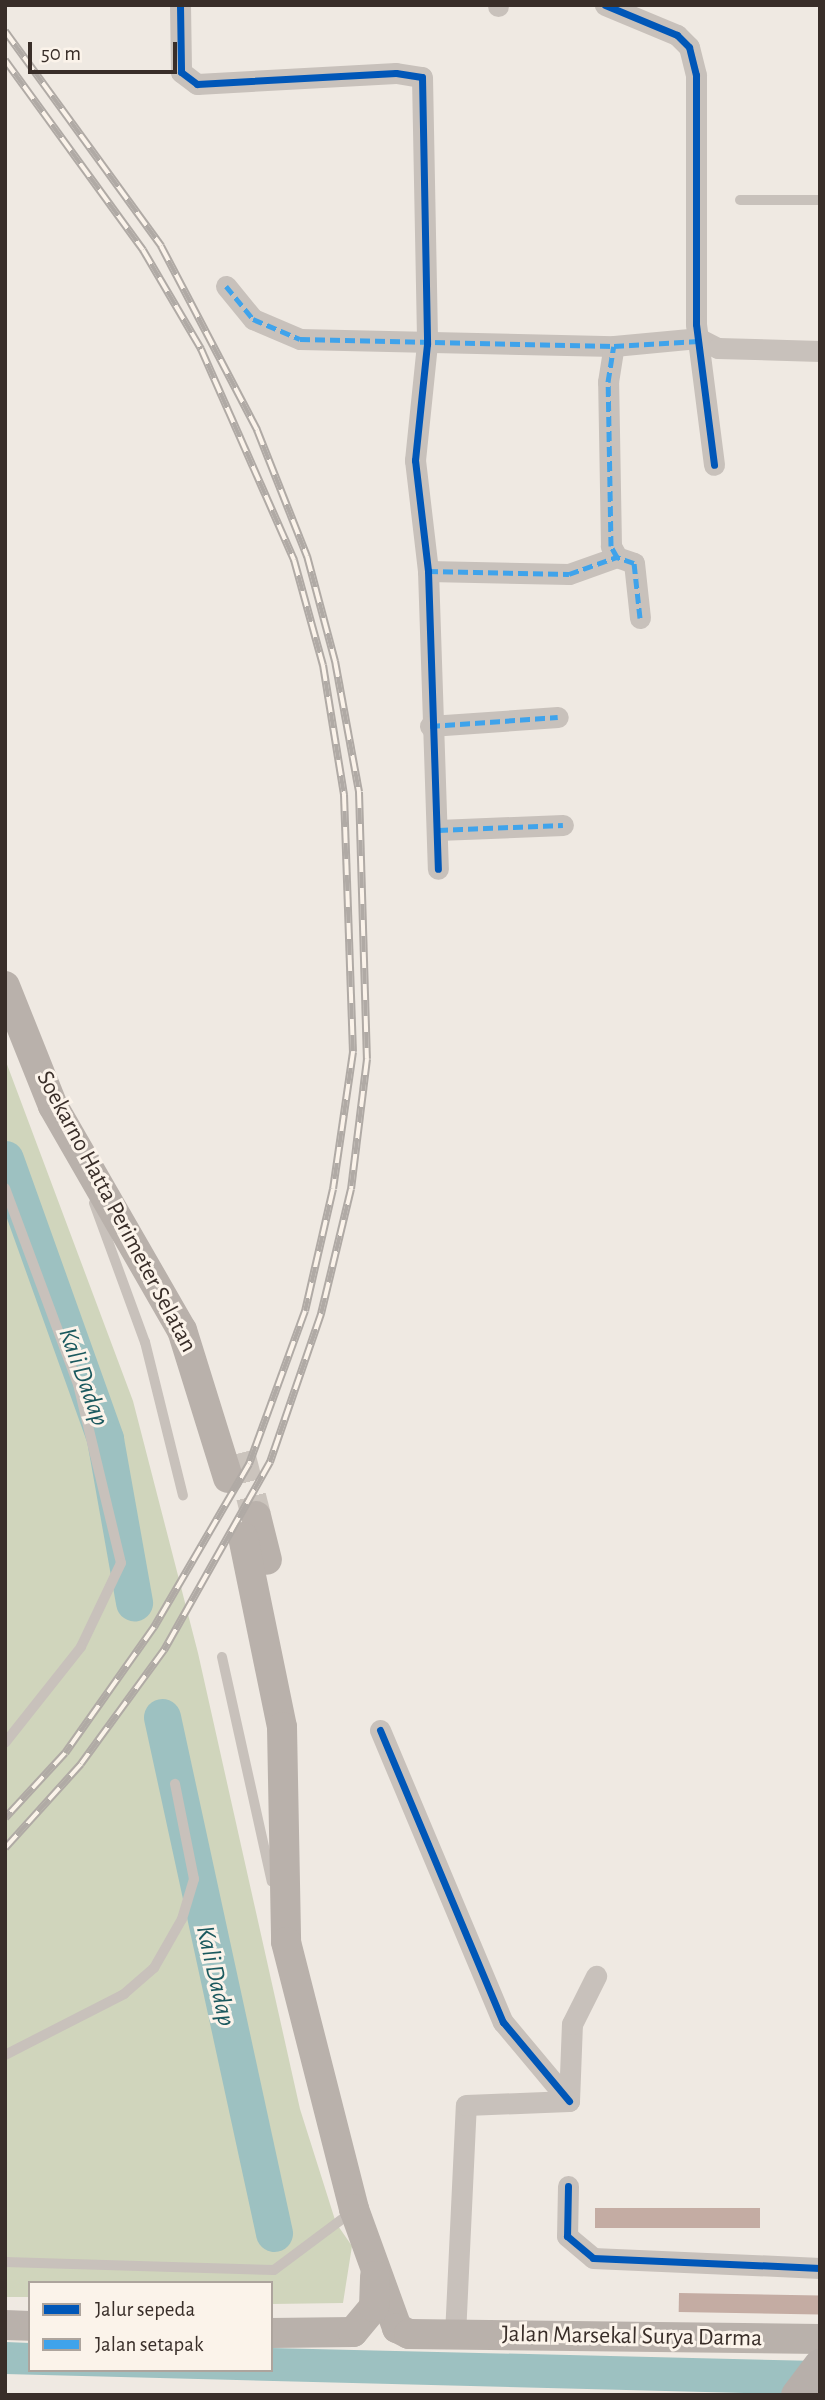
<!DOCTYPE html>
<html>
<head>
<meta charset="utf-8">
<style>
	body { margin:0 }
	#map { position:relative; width:825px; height:2400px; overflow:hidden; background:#efe9e2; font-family:"Alegreya Sans",sans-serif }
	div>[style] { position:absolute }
	.green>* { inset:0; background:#d0d5bc }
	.water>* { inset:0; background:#9dc1c1 }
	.river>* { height:37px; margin:-18.5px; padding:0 18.5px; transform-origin:18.5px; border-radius:18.5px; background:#9dc1c1 }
	.building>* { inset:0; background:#c4aca3; transform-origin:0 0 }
	.secondary-tunnel>* { height:30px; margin-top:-15px; transform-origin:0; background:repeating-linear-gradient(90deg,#cbc4bd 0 30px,transparent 0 45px) }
	.lane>* { height:10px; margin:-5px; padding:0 5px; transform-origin:5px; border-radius:5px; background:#c8c1bb }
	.street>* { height:21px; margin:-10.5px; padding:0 10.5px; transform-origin:10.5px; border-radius:10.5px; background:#c8c1bb }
	.secondary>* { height:30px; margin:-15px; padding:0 15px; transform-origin:15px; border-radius:15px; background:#b9b1ab }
	.primary>* { height:33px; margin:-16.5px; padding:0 16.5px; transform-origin:16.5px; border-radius:16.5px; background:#b7afaa }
	.rail>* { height:8px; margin-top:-4px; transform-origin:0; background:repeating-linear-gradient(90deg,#fbf3ea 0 16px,#b0aaa5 0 32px); box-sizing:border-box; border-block:2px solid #b0aaa5 }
	.quiet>* { height:5px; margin-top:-2.5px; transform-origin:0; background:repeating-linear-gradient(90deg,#3fa3eb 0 10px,transparent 0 15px) }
	.cycleway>* { height:7px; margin:-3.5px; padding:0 3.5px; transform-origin:3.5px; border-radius:3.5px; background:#0057b8 }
	span { translate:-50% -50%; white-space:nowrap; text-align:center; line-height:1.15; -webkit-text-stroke:6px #fbf3ea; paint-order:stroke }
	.street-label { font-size:24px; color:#392e29 }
	.water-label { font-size:26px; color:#1b595e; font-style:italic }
	.frame { position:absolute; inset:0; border:7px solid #392e29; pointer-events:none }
	.legend { position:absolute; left:28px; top:2281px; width:245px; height:91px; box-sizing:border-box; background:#fbf3ea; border:2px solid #ada49d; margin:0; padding:9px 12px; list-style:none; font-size:21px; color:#392e29 }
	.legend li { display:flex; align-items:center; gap:14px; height:35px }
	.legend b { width:35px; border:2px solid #ada49d }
	.scale { position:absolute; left:28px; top:42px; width:149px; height:32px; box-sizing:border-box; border:4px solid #392e29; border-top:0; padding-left:9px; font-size:21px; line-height:24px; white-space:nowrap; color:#392e29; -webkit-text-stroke:5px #fbf3ea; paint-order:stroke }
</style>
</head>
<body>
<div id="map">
	<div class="green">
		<i style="clip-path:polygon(5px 1059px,133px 1401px,198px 1653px,300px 2109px,336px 2223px,352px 2246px,343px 2303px,271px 2304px,271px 2283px,30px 2283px,30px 2297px,5px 2297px)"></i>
	</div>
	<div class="water">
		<i style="clip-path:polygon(5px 2342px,30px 2343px,30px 2370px,271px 2370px,271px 2348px,820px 2361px,820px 2395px,5px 2374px)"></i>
	</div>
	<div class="river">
		<i style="left:5px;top:1159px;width:297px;rotate:70.3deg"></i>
		<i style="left:105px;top:1439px;width:166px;rotate:79.9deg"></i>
		<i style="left:162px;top:1717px;width:528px;rotate:77.75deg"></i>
	</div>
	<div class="building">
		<i style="left:595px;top:2208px;width:165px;height:20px"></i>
		<i style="left:679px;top:2293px;width:141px;height:19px;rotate:1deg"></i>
	</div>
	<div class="secondary-tunnel">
		<i style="left:240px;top:1453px;width:65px;rotate:75.7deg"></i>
	</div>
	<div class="lane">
		<i style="left:740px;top:200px;width:80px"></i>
		<i style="left:5px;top:1188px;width:209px;rotate:69.6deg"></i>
		<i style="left:78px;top:1384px;width:184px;rotate:76.5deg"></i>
		<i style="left:121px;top:1563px;width:93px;rotate:115.5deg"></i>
		<i style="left:81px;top:1647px;width:122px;rotate:128.4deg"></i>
		<i style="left:94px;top:1203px;width:148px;rotate:69.9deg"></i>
		<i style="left:145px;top:1342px;width:158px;rotate:76.1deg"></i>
		<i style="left:222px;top:1657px;width:230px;rotate:77.5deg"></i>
		<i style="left:5px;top:2055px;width:134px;rotate:-27.1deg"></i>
		<i style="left:124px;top:1994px;width:40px;rotate:-41deg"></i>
		<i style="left:154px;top:1968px;width:56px;rotate:-60.3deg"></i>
		<i style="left:182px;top:1919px;width:42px;rotate:-73.3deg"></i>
		<i style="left:194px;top:1879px;width:97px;rotate:-101.3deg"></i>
		<i style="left:5px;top:2262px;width:269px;rotate:1.7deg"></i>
		<i style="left:274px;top:2270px;width:99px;rotate:-36.8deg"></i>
	</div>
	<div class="street">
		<i style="left:180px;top:5px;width:67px;rotate:89.1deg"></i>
		<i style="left:181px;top:72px;width:20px;rotate:37deg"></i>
		<i style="left:197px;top:84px;width:199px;rotate:-3.2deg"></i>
		<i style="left:396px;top:73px;width:26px;rotate:9deg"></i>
		<i style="left:422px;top:77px;width:267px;rotate:88.9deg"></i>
		<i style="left:427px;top:344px;width:117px;rotate:95.9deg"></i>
		<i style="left:415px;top:460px;width:112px;rotate:83.3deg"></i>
		<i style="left:428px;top:571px;width:298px;rotate:88.1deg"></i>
		<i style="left:605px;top:5px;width:78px;rotate:22.6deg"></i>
		<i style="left:677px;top:35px;width:17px;rotate:45deg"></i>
		<i style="left:689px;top:47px;width:29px;rotate:76deg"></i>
		<i style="left:696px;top:75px;width:249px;rotate:90deg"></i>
		<i style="left:696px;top:324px;width:142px;rotate:82.7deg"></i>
		<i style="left:498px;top:6px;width:1px;rotate:-90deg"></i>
		<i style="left:226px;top:286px;width:43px;rotate:50.7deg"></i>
		<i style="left:253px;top:319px;width:51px;rotate:23.1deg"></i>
		<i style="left:300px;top:339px;width:314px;rotate:1.3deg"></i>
		<i style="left:698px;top:338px;width:22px;rotate:27deg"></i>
		<i style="left:718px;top:348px;width:102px;rotate:1.7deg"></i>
		<i style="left:428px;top:571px;width:141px;rotate:1.2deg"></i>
		<i style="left:569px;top:574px;width:51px;rotate:-19.5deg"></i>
		<i style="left:640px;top:618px;width:55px;rotate:-96.2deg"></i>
		<i style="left:634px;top:563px;width:18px;rotate:-161deg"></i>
		<i style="left:617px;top:557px;width:13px;rotate:-119deg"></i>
		<i style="left:611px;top:546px;width:164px;rotate:-91deg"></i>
		<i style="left:608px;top:382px;width:36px;rotate:-81deg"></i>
		<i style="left:614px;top:346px;width:84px;rotate:-5.4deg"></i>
		<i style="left:430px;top:726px;width:128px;rotate:-4deg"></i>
		<i style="left:438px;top:830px;width:125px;rotate:-2.3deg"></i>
		<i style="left:380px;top:1730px;width:317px;rotate:67.2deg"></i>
		<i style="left:503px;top:2022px;width:103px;rotate:50.1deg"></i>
		<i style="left:569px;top:2101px;width:77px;rotate:-87.8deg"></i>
		<i style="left:572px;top:2024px;width:54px;rotate:-63.4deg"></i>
		<i style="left:568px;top:2186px;width:50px;rotate:91.1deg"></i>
		<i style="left:567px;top:2236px;width:34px;rotate:40deg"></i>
		<i style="left:593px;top:2258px;width:227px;rotate:2.5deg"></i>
		<i style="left:455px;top:2335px;width:230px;rotate:-87.3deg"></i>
		<i style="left:466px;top:2105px;width:103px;rotate:-2.2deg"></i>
	</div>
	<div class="secondary">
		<i style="left:5px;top:986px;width:129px;rotate:68.2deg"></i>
		<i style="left:53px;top:1106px;width:258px;rotate:60.1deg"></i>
		<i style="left:182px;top:1330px;width:155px;rotate:72.7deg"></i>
		<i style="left:256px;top:1516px;width:45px;rotate:76deg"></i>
		<i style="left:243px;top:1537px;width:194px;rotate:78.4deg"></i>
		<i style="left:282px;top:1727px;width:215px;rotate:88.9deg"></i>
		<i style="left:286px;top:1942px;width:276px;rotate:75.7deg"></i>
		<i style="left:354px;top:2209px;width:127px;rotate:70.1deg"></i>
		<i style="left:397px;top:2328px;width:13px;rotate:27deg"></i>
		<i style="left:409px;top:2334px;width:411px;rotate:0.7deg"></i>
		<i style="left:5px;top:2325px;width:25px;rotate:2deg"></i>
		<i style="left:271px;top:2333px;width:82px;rotate:-0.7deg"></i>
		<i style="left:353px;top:2332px;width:33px;rotate:-50deg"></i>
		<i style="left:374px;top:2307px;width:31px;rotate:-88deg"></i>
	</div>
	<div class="primary">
		<i style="left:797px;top:2395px;width:38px;rotate:-53deg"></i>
	</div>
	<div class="rail">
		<i style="left:5px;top:31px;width:266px;rotate:54deg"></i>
		<i style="left:161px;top:246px;width:208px;rotate:62.4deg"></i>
		<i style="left:257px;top:430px;width:136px;rotate:68.4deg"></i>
		<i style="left:307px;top:556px;width:109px;rotate:75.1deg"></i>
		<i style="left:335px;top:661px;width:133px;rotate:79.6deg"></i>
		<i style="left:359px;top:792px;width:267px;rotate:88.3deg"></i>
		<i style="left:367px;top:1059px;width:131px;rotate:97deg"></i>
		<i style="left:351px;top:1189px;width:129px;rotate:103.5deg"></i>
		<i style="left:321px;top:1314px;width:157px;rotate:109deg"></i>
		<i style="left:270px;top:1462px;width:216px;rotate:119.4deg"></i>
		<i style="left:164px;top:1650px;width:141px;rotate:126.1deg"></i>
		<i style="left:81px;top:1764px;width:113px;rotate:132.1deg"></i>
		<i style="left:5px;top:60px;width:235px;rotate:54deg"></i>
		<i style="left:143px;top:250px;width:115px;rotate:59.6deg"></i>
		<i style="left:201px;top:349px;width:231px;rotate:66.2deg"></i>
		<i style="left:294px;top:560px;width:109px;rotate:74.6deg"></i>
		<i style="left:323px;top:665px;width:132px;rotate:80.8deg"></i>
		<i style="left:344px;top:795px;width:257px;rotate:88deg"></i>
		<i style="left:353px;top:1052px;width:138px;rotate:98.3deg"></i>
		<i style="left:333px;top:1189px;width:125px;rotate:102.9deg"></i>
		<i style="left:305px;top:1311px;width:163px;rotate:110.1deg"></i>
		<i style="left:249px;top:1464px;width:189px;rotate:120.2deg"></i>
		<i style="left:154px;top:1627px;width:154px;rotate:125.2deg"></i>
		<i style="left:65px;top:1753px;width:88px;rotate:132.7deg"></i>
	</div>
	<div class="quiet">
		<i style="left:498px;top:6px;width:1px;rotate:-90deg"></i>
		<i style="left:226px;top:286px;width:43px;rotate:50.7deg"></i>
		<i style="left:253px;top:319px;width:51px;rotate:23.1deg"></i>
		<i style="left:300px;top:339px;width:314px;rotate:1.3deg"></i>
		<i style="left:428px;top:571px;width:141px;rotate:1.2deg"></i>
		<i style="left:569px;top:574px;width:51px;rotate:-19.5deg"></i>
		<i style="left:640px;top:618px;width:55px;rotate:-96.2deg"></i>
		<i style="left:634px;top:563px;width:18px;rotate:-161deg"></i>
		<i style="left:617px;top:557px;width:13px;rotate:-119deg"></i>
		<i style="left:611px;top:546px;width:164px;rotate:-91deg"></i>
		<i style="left:608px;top:382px;width:36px;rotate:-81deg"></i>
		<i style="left:614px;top:346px;width:85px;rotate:-3.4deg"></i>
		<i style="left:430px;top:726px;width:128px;rotate:-4deg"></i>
		<i style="left:438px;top:830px;width:125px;rotate:-2.3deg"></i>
	</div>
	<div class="cycleway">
		<i style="left:180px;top:5px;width:67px;rotate:89.1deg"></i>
		<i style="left:181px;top:72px;width:20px;rotate:37deg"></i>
		<i style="left:197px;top:84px;width:199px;rotate:-3.2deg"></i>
		<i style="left:396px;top:73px;width:26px;rotate:9deg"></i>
		<i style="left:422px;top:77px;width:267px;rotate:88.9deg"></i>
		<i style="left:427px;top:344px;width:117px;rotate:95.9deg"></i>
		<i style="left:415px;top:460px;width:112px;rotate:83.3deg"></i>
		<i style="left:428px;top:571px;width:298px;rotate:88.1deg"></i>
		<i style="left:605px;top:5px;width:78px;rotate:22.6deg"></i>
		<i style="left:677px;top:35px;width:17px;rotate:45deg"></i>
		<i style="left:689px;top:47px;width:29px;rotate:76deg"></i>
		<i style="left:696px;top:75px;width:249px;rotate:90deg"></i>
		<i style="left:696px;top:324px;width:142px;rotate:82.7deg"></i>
		<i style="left:380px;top:1730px;width:317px;rotate:67.2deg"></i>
		<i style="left:503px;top:2022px;width:103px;rotate:50.1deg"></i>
		<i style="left:568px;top:2186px;width:50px;rotate:91.1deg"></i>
		<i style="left:567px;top:2236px;width:34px;rotate:40deg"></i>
		<i style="left:593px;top:2258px;width:227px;rotate:2.5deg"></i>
	</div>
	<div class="street-label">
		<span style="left:116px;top:1212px;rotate:62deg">Soekarno Hatta Perimeter Selatan</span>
		<span style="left:632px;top:2337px;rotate:1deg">Jalan Marsekal Surya Darma</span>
	</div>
	<div class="water-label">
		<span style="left:83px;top:1377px;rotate:70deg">Kali Dadap</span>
		<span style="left:215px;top:1976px;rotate:77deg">Kali Dadap</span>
	</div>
	<div class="frame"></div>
	<ul class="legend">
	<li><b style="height:9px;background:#0057b8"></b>Jalur sepeda</li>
	<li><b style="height:9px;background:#3fa3eb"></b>Jalan setapak</li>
	</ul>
	<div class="scale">50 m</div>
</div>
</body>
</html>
